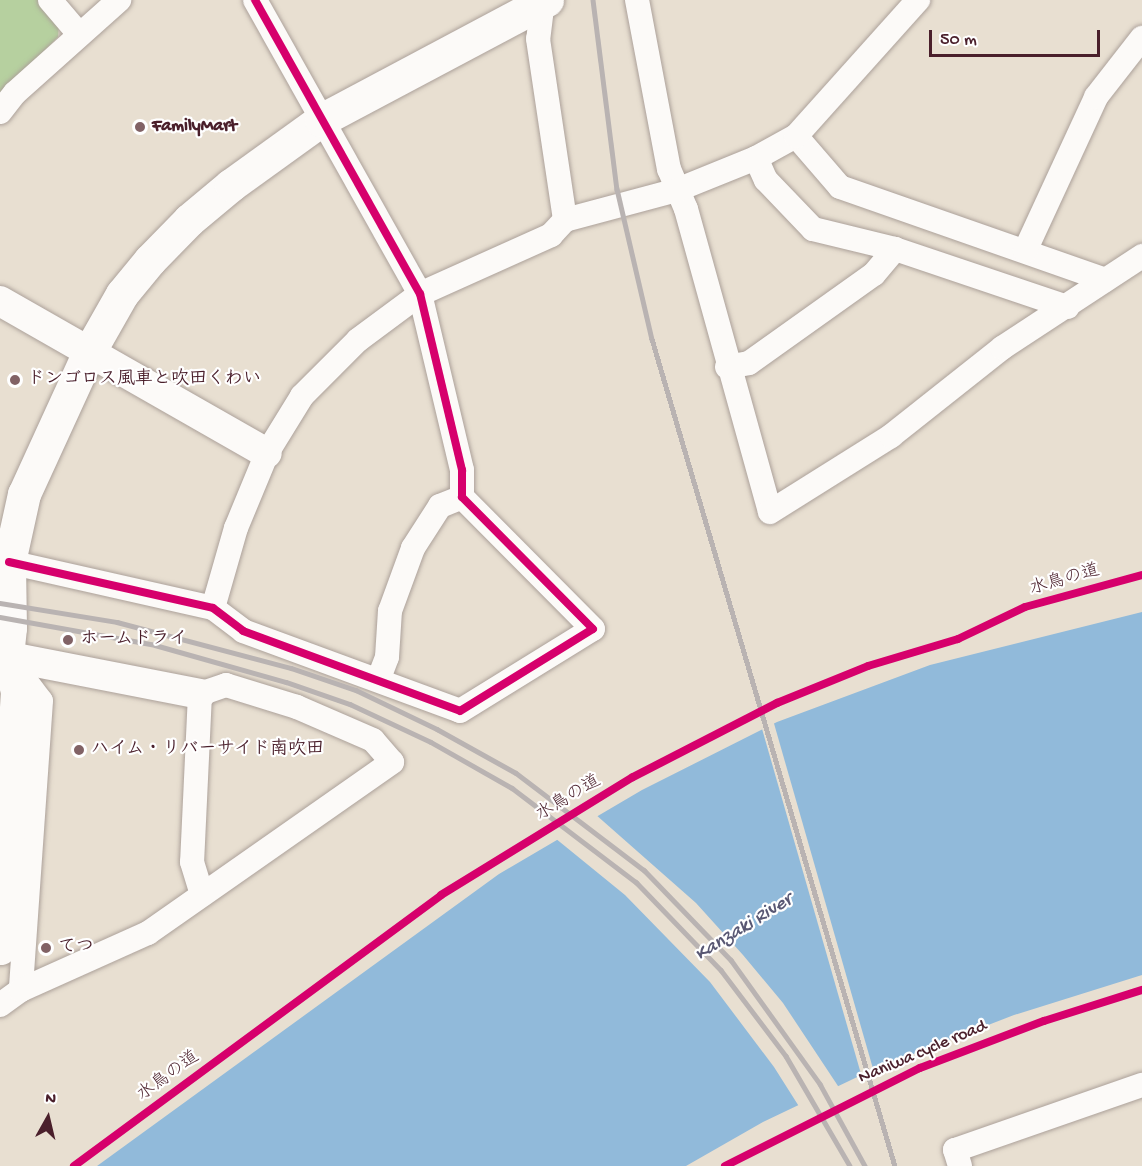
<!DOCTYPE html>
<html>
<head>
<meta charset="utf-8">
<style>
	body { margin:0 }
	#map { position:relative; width:1142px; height:1166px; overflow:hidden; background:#e8dfd1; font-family:"Gochi Hand","Klee One",sans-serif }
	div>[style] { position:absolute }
	.green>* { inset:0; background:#b6d09f }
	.water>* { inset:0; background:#91bada }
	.pier>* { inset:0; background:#e8dfd1; transform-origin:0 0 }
	.roads { filter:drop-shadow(0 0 2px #aca19a) drop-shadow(0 0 2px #aca19a) }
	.minor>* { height:24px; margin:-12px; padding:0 12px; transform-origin:12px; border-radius:12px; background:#fcfaf8 }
	.tertiary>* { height:30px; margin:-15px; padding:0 15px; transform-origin:15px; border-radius:15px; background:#fcfaf8 }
	.primary>* { height:33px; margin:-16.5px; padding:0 16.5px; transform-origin:16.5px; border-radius:16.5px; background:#fcfaf8 }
	.rail>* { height:4.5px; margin:-2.25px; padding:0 2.25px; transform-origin:2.25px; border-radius:2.25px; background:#b9b3b2 }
	.cycleway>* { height:8px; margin:-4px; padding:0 4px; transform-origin:4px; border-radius:4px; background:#d6006c }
	.dots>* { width:16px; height:16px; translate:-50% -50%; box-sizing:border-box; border:3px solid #fff; border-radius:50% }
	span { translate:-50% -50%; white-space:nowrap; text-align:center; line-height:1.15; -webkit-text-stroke:4.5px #fff; paint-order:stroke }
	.poi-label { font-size:18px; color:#4a1f2b; font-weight:700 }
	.left { translate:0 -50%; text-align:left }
	.street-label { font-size:18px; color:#4a1f2b }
	.water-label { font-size:20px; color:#585773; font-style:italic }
	.north { position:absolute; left:18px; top:1088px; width:60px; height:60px; -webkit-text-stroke:4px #fff; paint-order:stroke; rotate:8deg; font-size:16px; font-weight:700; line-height:24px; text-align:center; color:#4a1f2b }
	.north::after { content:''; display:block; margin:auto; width:21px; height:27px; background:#4a1f2b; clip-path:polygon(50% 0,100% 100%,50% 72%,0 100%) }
	.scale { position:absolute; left:929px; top:30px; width:171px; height:27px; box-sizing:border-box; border:3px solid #4a1f2b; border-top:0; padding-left:8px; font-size:18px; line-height:21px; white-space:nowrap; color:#4a1f2b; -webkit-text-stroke:4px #fff; paint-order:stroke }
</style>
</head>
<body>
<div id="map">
	<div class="green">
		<i style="clip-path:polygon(0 0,39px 0,59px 24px,58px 37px,0 95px)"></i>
	</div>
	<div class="water">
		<i style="clip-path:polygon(1142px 612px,1142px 975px,1014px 1015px,872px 1070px,763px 1122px,686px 1166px,97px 1166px,499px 874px,642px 790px,777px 722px,930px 665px)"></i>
	</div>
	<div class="pier">
		<i style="left:773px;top:720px;width:367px;height:13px;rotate:74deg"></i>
		<i style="clip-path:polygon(595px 814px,696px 903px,743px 955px,783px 1003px,840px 1089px,800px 1108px,774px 1067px,710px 982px,625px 895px,555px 838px)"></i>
	</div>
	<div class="roads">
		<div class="minor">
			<i style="left:50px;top:0;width:45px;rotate:49.5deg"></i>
			<i style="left:543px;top:0;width:39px;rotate:97deg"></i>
			<i style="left:538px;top:39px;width:183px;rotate:81.5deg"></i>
			<i style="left:637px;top:0;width:172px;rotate:79.3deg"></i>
			<i style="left:669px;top:169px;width:43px;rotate:67deg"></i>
			<i style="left:686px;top:209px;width:314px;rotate:74.5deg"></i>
			<i style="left:770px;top:512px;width:143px;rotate:-32.1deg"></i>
			<i style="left:891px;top:436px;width:142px;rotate:-38.4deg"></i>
			<i style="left:1002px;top:348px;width:168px;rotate:-33.3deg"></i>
			<i style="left:0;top:112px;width:24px;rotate:-52deg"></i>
			<i style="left:15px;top:93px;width:140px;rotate:-41.8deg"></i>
			<i style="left:796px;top:136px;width:67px;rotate:49.2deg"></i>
			<i style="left:840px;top:187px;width:281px;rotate:19.3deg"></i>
			<i style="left:756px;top:158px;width:24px;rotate:66deg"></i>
			<i style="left:766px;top:180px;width:68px;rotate:46.2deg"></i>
			<i style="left:813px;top:229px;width:84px;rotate:13.7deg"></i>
			<i style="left:895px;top:249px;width:182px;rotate:18.6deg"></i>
			<i style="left:1025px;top:251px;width:170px;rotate:-65.2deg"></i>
			<i style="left:1096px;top:97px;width:75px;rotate:-52.1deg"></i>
			<i style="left:727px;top:367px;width:22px;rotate:-10deg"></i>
			<i style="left:749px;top:363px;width:153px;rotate:-35.5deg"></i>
			<i style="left:874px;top:274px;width:33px;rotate:-50deg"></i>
			<i style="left:9px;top:562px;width:209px;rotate:12.7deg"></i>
			<i style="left:213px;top:608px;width:38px;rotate:37deg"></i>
			<i style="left:243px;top:631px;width:231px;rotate:20.2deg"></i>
			<i style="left:460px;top:711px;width:156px;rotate:-31.7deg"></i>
			<i style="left:593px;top:629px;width:186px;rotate:-134.8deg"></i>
			<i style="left:462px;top:497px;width:27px;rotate:-90deg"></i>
			<i style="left:462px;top:470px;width:181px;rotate:-103.4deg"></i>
			<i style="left:420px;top:294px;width:337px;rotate:-119.3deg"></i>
			<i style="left:213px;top:608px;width:83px;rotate:-74deg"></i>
			<i style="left:236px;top:528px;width:81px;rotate:-67.5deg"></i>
			<i style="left:267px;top:453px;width:67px;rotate:-58.4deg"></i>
			<i style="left:302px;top:396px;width:79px;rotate:-45deg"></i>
			<i style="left:358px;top:340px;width:77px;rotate:-36.6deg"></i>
			<i style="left:420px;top:294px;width:144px;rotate:-24.2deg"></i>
			<i style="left:551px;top:235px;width:21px;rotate:-47deg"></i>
			<i style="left:565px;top:220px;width:116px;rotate:-15deg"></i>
			<i style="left:677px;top:190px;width:85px;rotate:-22.1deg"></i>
			<i style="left:756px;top:158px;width:46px;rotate:-28.8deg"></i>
			<i style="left:796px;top:136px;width:183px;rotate:-48.1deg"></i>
			<i style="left:13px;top:664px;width:46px;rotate:52.9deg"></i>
			<i style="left:41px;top:701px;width:290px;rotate:94deg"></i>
			<i style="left:379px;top:678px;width:22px;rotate:-69deg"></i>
			<i style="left:387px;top:657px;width:46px;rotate:-86.3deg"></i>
			<i style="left:390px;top:611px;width:67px;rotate:-69.9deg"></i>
			<i style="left:413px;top:548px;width:50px;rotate:-57.3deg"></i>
			<i style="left:440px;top:506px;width:24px;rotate:-22deg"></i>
			<i style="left:0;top:1005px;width:26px;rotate:-36deg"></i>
			<i style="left:21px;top:990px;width:139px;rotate:-24.2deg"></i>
			<i style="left:148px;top:933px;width:298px;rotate:-35deg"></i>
			<i style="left:392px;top:762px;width:29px;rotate:-131deg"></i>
			<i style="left:373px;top:740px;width:83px;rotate:-156.5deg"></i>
			<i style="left:297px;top:707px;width:74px;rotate:-162.8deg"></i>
			<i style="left:226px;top:685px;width:28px;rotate:161deg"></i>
			<i style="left:200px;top:694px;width:168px;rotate:92.7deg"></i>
			<i style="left:192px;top:862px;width:34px;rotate:73deg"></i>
			<i style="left:960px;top:1166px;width:17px;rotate:-107deg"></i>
			<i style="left:955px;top:1150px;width:198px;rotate:-19.2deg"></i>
		</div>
		<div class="tertiary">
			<i style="left:0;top:301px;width:307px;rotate:29.7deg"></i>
			<i style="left:0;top:655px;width:204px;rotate:11deg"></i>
		</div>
		<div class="primary">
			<i style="left:0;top:670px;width:16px;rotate:-63deg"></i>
			<i style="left:7px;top:656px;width:28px;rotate:-84deg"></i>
			<i style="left:10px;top:628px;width:66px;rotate:-90.9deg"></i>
			<i style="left:9px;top:562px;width:70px;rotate:-77.6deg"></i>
			<i style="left:24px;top:494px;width:156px;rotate:-65.4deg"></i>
			<i style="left:89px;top:352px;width:67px;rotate:-60.4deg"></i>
			<i style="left:122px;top:294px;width:44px;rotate:-50.5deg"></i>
			<i style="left:150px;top:260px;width:56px;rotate:-45.7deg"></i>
			<i style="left:189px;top:220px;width:55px;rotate:-39.8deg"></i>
			<i style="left:231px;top:185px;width:111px;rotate:-35.8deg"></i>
			<i style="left:321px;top:120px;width:256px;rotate:-28deg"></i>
			<i style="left:0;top:948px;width:258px;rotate:-86.2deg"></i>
			<i style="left:17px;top:691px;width:36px;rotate:-106deg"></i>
		</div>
	</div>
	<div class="rail">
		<i style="left:593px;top:0;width:191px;rotate:82.8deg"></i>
		<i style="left:617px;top:189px;width:154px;rotate:76.9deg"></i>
		<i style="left:652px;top:339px;width:862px;rotate:73.63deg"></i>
		<i style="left:0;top:603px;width:119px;rotate:9.2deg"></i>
		<i style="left:117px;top:622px;width:180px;rotate:14.8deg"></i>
		<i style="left:291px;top:668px;width:69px;rotate:18.7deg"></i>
		<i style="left:356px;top:690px;width:90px;rotate:25.7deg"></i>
		<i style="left:437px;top:729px;width:90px;rotate:29.1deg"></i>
		<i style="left:516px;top:773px;width:161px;rotate:37.2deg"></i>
		<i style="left:644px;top:870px;width:125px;rotate:46deg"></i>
		<i style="left:731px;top:960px;width:153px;rotate:54.3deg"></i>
		<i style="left:820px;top:1084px;width:94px;rotate:61.2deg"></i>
		<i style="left:0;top:617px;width:158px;rotate:10.2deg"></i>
		<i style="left:155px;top:645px;width:136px;rotate:15.8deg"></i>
		<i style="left:286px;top:682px;width:68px;rotate:19deg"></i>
		<i style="left:350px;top:704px;width:89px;rotate:25.1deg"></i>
		<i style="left:431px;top:742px;width:93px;rotate:29.6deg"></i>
		<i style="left:512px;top:788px;width:156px;rotate:37.2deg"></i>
		<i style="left:636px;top:882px;width:122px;rotate:46deg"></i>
		<i style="left:721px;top:970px;width:108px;rotate:52.9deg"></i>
		<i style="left:786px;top:1056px;width:127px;rotate:59.8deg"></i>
	</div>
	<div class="cycleway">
		<i style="left:9px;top:562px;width:209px;rotate:12.7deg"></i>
		<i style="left:213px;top:608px;width:38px;rotate:37deg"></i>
		<i style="left:243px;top:631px;width:231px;rotate:20.2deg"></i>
		<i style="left:460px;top:711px;width:156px;rotate:-31.7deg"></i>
		<i style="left:593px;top:629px;width:186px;rotate:-134.8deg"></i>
		<i style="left:462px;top:497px;width:27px;rotate:-90deg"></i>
		<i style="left:462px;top:470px;width:181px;rotate:-103.4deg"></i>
		<i style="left:420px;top:294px;width:337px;rotate:-119.3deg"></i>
		<i style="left:74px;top:1166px;width:456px;rotate:-36.4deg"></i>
		<i style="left:441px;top:895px;width:225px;rotate:-31.6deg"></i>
		<i style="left:633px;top:777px;width:162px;rotate:-27.2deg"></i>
		<i style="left:777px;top:703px;width:98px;rotate:-22.1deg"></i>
		<i style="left:868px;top:666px;width:94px;rotate:-16.7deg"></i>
		<i style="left:958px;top:639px;width:74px;rotate:-25.5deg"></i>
		<i style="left:1025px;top:607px;width:121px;rotate:-15.3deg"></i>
		<i style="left:725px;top:1166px;width:218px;rotate:-26.7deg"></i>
		<i style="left:920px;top:1068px;width:133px;rotate:-20.8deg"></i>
		<i style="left:1044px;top:1021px;width:103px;rotate:-17.6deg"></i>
	</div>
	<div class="dots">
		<i style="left:140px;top:127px;background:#816265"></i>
		<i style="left:15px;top:380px;background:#816265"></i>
		<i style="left:68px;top:640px;background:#816265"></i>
		<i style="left:79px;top:750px;background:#816265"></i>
		<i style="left:46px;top:948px;background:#816265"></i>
	</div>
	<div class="poi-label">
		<span class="left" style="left:152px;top:127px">FamilyMart</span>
		<span class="left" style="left:27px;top:380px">ドンゴロス風車と吹田くわい</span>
		<span class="left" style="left:80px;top:640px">ホームドライ</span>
		<span class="left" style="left:91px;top:750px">ハイム・リバーサイド南吹田</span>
		<span class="left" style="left:58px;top:948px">てつ</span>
	</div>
	<div class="street-label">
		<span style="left:1065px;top:581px;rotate:-16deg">水鳥の道</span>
		<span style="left:569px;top:799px;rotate:-31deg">水鳥の道</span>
		<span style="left:923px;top:1053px;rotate:-23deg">Naniwa cycle road</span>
		<span style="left:169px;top:1077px;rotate:-36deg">水鳥の道</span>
	</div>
	<div class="water-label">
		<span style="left:744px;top:928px;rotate:-32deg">Kanzaki River</span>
	</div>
	<div class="north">N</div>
	<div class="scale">50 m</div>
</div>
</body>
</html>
